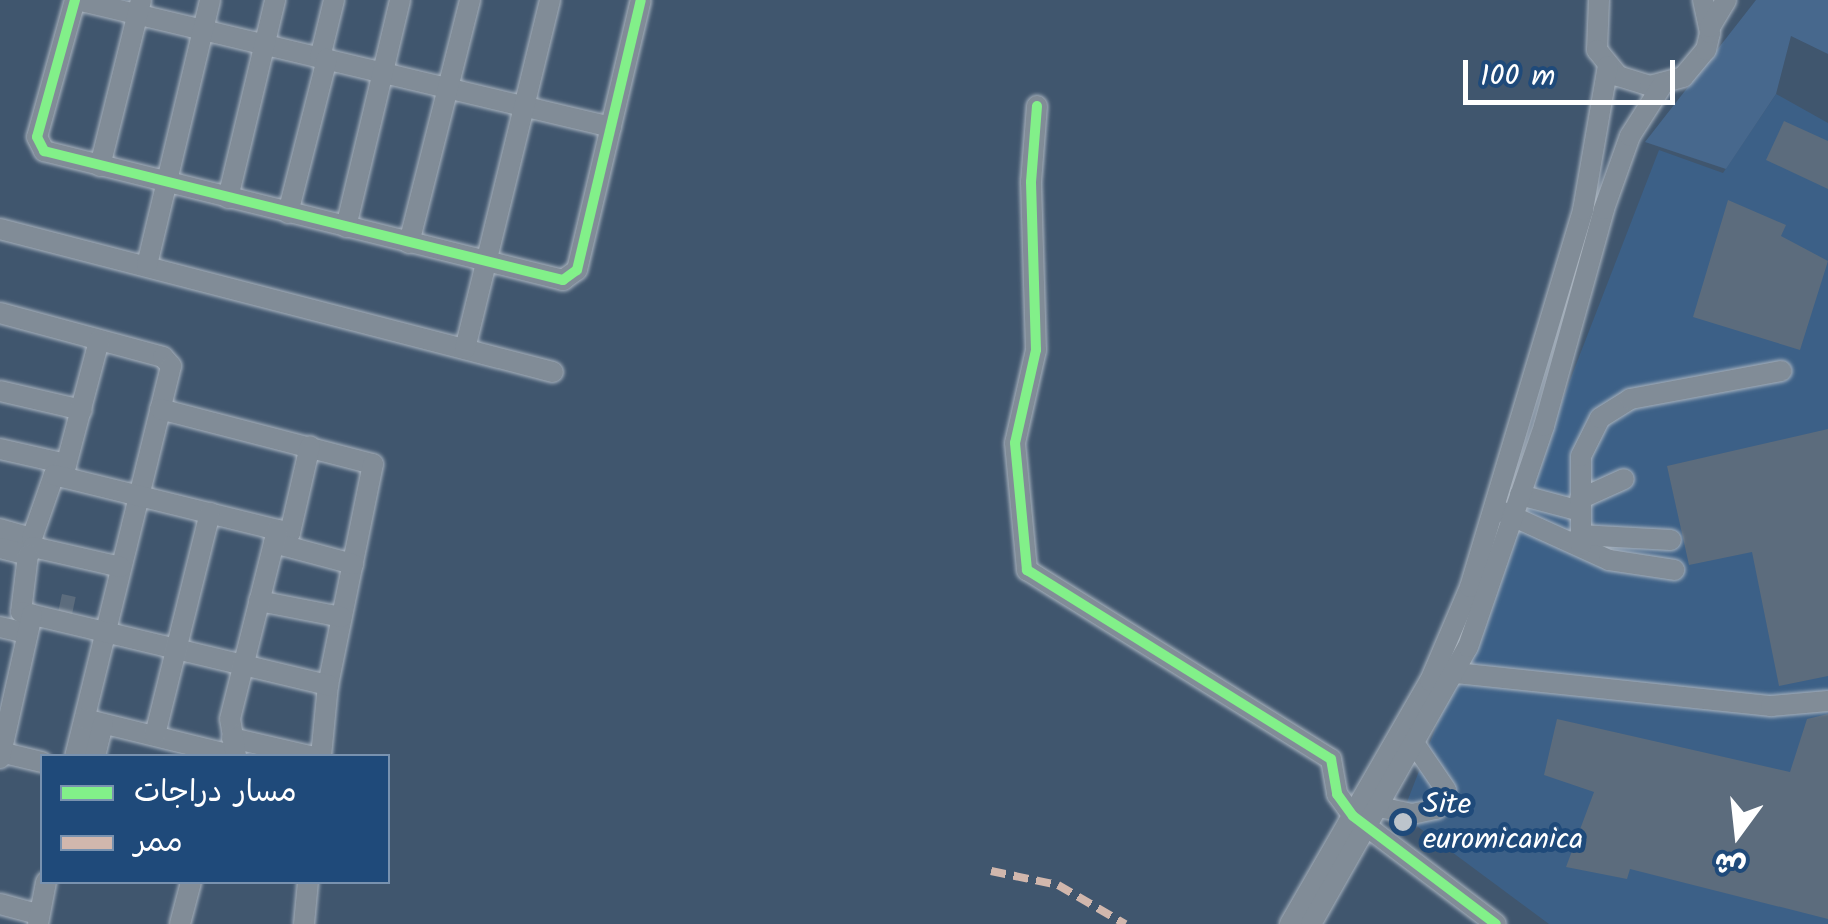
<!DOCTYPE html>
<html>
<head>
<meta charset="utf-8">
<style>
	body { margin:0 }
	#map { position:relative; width:1828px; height:924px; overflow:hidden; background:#40566e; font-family:Kalam,"Playpen Sans Arabic",sans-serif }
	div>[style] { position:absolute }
	.built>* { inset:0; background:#3c6087 }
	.green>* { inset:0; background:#47688d }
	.building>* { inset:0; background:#5c6c7d; transform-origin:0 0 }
	.roads { filter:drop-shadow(0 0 2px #a9b3be) drop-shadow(0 0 2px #a9b3be) }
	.minor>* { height:20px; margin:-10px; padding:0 10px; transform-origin:10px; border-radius:10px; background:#818c97 }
	.quiet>* { height:8px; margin-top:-4px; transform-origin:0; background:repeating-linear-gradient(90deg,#d1b7ad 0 15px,transparent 0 23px) }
	.cycleway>* { height:10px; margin:-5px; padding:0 5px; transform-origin:5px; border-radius:5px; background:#82f089 }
	.dots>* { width:28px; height:28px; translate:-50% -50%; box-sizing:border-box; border:5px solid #1f4a7a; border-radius:50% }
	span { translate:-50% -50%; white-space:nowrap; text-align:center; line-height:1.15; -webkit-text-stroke:10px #1f4a7a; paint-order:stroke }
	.poi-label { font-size:30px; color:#fff }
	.left { translate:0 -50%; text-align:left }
	.legend { position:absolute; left:40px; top:754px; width:350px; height:130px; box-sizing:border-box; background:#1f4a7a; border:2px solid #7992af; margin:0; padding:12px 18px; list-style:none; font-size:30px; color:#fff }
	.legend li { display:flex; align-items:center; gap:20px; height:50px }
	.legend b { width:50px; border:2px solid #7992af }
	.north { position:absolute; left:1688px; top:784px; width:100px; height:100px; -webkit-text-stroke:8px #1f4a7a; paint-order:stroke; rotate:195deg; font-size:28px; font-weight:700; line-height:40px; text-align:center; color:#fff }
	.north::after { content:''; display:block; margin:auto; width:35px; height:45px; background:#fff; clip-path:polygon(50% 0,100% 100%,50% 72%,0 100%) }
	.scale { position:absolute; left:1463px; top:60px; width:212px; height:45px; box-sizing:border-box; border:5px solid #fff; border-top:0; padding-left:12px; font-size:30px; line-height:35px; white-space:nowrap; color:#fff; -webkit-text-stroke:8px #1f4a7a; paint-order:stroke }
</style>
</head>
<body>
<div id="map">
	<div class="built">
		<i style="clip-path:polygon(1776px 94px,1828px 123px,1828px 924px,1549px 924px,1402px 815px,1659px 150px,1723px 173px)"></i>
	</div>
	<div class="green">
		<i style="clip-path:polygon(1756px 0,1828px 0,1828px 54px,1791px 36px,1776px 94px,1726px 169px,1645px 142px)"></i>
	</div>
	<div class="building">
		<i style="clip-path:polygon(1784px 121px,1828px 141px,1828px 189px,1766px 160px)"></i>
		<i style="clip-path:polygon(1728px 200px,1786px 225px,1781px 236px,1828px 261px,1800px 350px,1693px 317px)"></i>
		<i style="clip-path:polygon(1828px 429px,1828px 676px,1779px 686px,1752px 552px,1689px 565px,1667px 466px)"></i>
		<i style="left:62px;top:594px;width:14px;height:20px;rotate:12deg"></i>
		<i style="clip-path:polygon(1828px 714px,1828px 919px,1630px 869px,1627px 879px,1566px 867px,1594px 792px,1544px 775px,1557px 719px,1790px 772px,1807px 719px)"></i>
	</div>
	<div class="roads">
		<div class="minor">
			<i style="left:75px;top:0;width:142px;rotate:105.5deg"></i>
			<i style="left:37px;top:137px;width:16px;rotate:63deg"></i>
			<i style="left:44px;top:151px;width:535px;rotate:13.96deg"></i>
			<i style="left:563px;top:280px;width:17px;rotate:-36deg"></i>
			<i style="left:577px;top:270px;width:277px;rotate:-76.7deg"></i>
			<i style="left:77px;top:0;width:549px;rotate:13.38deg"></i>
			<i style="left:1599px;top:0;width:50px;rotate:92.3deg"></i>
			<i style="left:1597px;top:50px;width:33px;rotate:51deg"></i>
			<i style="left:1618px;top:76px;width:34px;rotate:17deg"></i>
			<i style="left:1650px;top:86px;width:34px;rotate:-15deg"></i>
			<i style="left:1683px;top:77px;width:35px;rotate:-50deg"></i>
			<i style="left:1706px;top:50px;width:17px;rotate:-77deg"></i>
			<i style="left:1710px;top:33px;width:34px;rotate:-102deg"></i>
			<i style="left:1710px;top:27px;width:31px;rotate:-59deg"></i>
			<i style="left:320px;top:58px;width:60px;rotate:-76.4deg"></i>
			<i style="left:1037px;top:106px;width:76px;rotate:94.5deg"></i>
			<i style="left:1031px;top:182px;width:168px;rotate:88.3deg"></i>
			<i style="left:1036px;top:350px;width:95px;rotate:102.7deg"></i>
			<i style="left:1015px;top:443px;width:128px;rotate:84.6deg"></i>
			<i style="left:1027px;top:570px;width:358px;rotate:31.9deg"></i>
			<i style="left:1331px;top:759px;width:36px;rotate:80deg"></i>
			<i style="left:1337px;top:794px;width:27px;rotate:54deg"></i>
			<i style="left:1353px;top:816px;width:179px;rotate:37.1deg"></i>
			<i style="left:100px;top:166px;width:171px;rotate:-76.1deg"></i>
			<i style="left:228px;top:198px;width:204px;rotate:-76.6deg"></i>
			<i style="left:288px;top:213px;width:159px;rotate:-75.8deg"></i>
			<i style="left:346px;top:227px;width:233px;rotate:-76.6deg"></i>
			<i style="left:0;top:229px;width:571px;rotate:14.5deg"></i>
			<i style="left:409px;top:243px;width:251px;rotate:-75.9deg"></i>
			<i style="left:147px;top:265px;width:272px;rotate:-76.6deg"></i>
			<i style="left:0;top:313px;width:169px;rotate:15.1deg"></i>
			<i style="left:163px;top:357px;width:12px;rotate:48deg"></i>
			<i style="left:171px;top:366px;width:402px;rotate:103.8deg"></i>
			<i style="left:465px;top:349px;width:359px;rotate:-76.3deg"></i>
			<i style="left:0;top:391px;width:84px;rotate:13deg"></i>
			<i style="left:160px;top:409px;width:220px;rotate:14.5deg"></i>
			<i style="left:373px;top:464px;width:226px;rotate:101.5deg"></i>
			<i style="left:328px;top:685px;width:71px;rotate:95.6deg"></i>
			<i style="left:0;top:449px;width:68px;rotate:12.8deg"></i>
			<i style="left:63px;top:477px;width:141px;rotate:-75.2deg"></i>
			<i style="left:1520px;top:495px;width:62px;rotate:14.9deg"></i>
			<i style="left:1580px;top:499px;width:48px;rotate:-24.4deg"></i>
			<i style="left:1503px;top:512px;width:116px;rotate:24.4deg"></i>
			<i style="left:1609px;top:560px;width:66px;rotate:8.7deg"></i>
			<i style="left:0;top:529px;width:33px;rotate:16deg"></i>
			<i style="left:32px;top:538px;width:9px;rotate:84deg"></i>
			<i style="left:1580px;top:535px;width:91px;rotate:3.1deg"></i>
			<i style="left:32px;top:538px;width:67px;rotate:-70.8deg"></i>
			<i style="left:54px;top:475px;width:243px;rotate:13.8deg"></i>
			<i style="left:290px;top:533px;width:89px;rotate:-77.1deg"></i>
			<i style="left:274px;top:543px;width:82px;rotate:14.9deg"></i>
			<i style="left:1581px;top:545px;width:89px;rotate:-90deg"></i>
			<i style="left:1581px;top:456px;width:42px;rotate:-63.4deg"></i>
			<i style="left:1600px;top:418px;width:36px;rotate:-32deg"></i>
			<i style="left:1630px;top:399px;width:154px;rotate:-10.5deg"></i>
			<i style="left:0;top:548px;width:29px;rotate:14deg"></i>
			<i style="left:28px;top:555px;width:9px;rotate:-58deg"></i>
			<i style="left:33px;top:547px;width:90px;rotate:12.8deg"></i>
			<i style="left:28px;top:555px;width:57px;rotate:97deg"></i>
			<i style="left:21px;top:612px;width:316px;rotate:13.4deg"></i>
			<i style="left:259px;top:601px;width:84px;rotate:11deg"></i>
			<i style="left:0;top:627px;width:28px;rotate:13deg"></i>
			<i style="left:1456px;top:673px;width:317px;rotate:6deg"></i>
			<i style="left:1771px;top:706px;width:57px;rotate:-5deg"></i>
			<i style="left:85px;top:719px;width:155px;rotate:13.8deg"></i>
			<i style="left:155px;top:735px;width:229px;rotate:-76.1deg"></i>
			<i style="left:232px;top:738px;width:80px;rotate:13deg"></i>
			<i style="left:0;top:752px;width:43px;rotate:13.4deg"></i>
			<i style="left:95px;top:756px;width:33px;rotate:-76deg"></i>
			<i style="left:236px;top:756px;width:37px;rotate:-99deg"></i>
			<i style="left:230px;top:719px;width:195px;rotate:-76deg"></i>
			<i style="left:0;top:758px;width:147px;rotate:-77.4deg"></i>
			<i style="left:1379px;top:807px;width:34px;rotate:12deg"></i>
			<i style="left:1412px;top:814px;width:25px;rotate:-12deg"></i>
			<i style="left:1436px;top:809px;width:21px;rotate:-62deg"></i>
			<i style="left:1446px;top:790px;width:53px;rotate:-124.3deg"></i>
			<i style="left:0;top:904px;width:39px;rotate:15deg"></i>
			<i style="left:38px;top:924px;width:43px;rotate:-79.2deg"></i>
			<i style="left:180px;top:924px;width:43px;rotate:-75.3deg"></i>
			<i style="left:304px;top:924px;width:42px;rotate:-84.6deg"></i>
			<i style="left:1290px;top:924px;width:280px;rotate:-60.1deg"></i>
			<i style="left:1430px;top:681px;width:102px;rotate:-66.9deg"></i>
			<i style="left:1470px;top:587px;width:394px;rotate:-73.3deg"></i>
			<i style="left:1583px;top:210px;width:146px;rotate:-80.2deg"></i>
			<i style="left:1311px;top:924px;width:318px;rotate:-60.5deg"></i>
			<i style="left:1468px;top:647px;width:234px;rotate:-71deg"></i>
			<i style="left:1544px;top:426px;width:225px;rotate:-74.5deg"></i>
			<i style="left:1604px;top:209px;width:77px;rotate:-70.4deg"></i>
			<i style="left:1630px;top:136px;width:62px;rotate:-57.6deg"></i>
		</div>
	</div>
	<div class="quiet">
		<i style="left:991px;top:871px;width:68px;rotate:11.8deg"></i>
		<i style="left:1058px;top:885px;width:78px;rotate:30.2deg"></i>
	</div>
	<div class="cycleway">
		<i style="left:75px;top:0;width:142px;rotate:105.5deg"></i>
		<i style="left:37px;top:137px;width:16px;rotate:63deg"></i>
		<i style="left:44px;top:151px;width:535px;rotate:13.96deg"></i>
		<i style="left:563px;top:280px;width:17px;rotate:-36deg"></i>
		<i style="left:577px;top:270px;width:277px;rotate:-76.7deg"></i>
		<i style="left:1037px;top:106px;width:76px;rotate:94.5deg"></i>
		<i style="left:1031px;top:182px;width:168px;rotate:88.3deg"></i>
		<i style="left:1036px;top:350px;width:95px;rotate:102.7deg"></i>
		<i style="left:1015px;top:443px;width:128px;rotate:84.6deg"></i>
		<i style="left:1027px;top:570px;width:358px;rotate:31.9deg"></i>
		<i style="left:1331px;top:759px;width:36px;rotate:80deg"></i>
		<i style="left:1337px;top:794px;width:27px;rotate:54deg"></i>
		<i style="left:1353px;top:816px;width:179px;rotate:37.1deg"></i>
	</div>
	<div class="dots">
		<i style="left:1403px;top:822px;background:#bcc4cc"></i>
	</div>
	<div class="poi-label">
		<span class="left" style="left:1423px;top:822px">Site<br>euromicanica</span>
	</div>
	<ul class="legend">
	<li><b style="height:12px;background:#82f089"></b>مسار دراجات</li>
	<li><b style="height:12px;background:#d1b7ad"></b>ممر</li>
	</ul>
	<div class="north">ش</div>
	<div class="scale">100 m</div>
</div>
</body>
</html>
